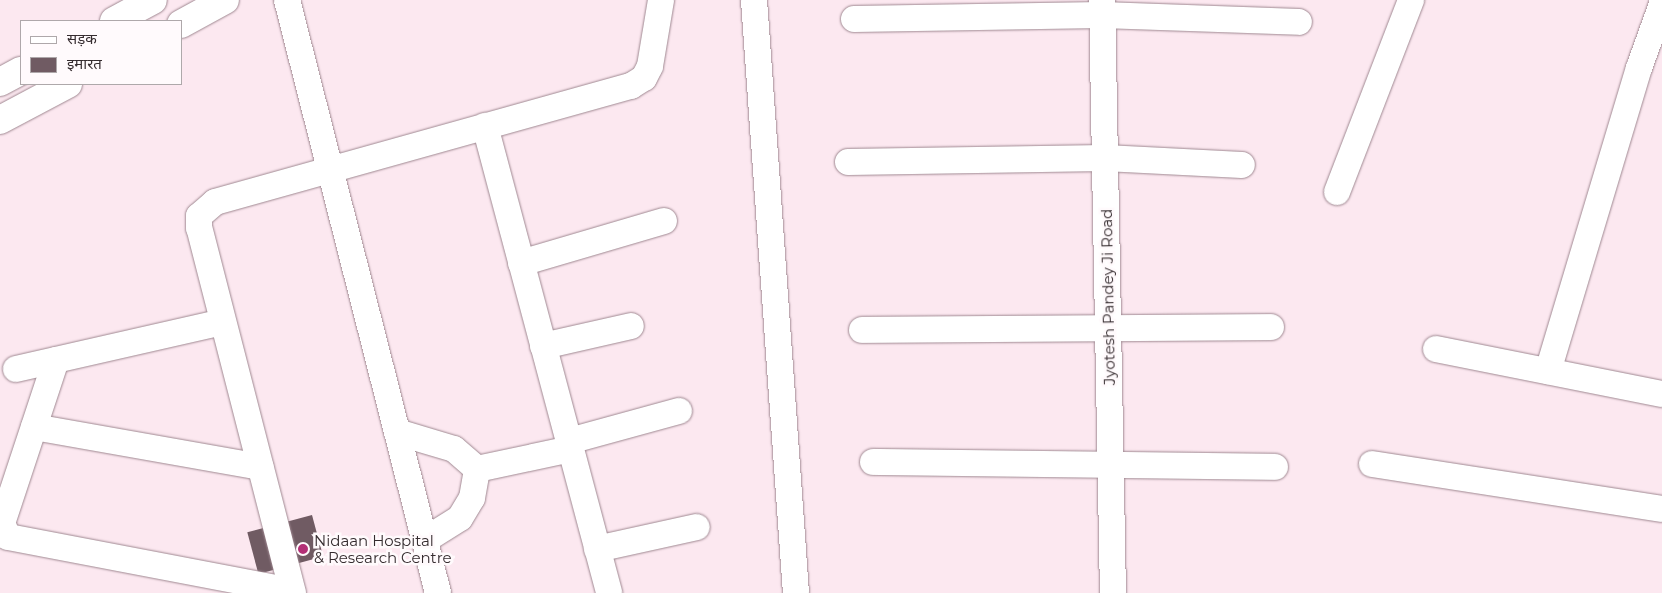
<!DOCTYPE html>
<html>
<head>
<meta charset="utf-8">
<style>
	body { margin:0 }
	#map { position:relative; width:1662px; height:593px; overflow:hidden; background:#fce8f0; font-family:Montserrat,"Noto Sans Devanagari",sans-serif }
	div>[style] { position:absolute }
	.building>* { inset:0; background:#705b63; transform-origin:0 0 }
	.roads { filter:drop-shadow(0 0 1px #9f8891) drop-shadow(0 0 1px #9f8891) }
	.minor>* { height:26px; margin:-13px; padding:0 13px; transform-origin:13px; border-radius:13px; background:#fff }
	.tertiary>* { height:28px; margin:-14px; padding:0 14px; transform-origin:14px; border-radius:14px; background:#fff }
	.dots>* { width:14px; height:14px; translate:-50% -50%; box-sizing:border-box; border:2px solid #fffafc; border-radius:50% }
	span { translate:-50% -50%; white-space:nowrap; text-align:center; line-height:1.15; -webkit-text-stroke:5px #fffafc; paint-order:stroke }
	.street-label { font-size:15px; color:#352c2f }
	.poi-label { font-size:15px; color:#352c2f }
	.left { translate:0 -50%; text-align:left }
	.legend { position:absolute; left:20px; top:20px; width:162px; height:65px; box-sizing:border-box; background:#fffafc; border:1px solid #aea8aa; margin:0; padding:6px 9px; list-style:none; font-size:15px; color:#352c2f }
	.legend li { display:flex; align-items:center; gap:10px; height:25px }
	.legend b { width:25px; border:1px solid #aea8aa }
</style>
</head>
<body>
<div id="map">
	<div class="building">
		<i style="left:312px;top:515px;width:43px;height:67px;rotate:75deg"></i>
	</div>
	<div class="roads">
		<div class="minor">
			<i style="left:287px;top:0;width:612px;rotate:75.71deg"></i>
			<i style="left:754px;top:0;width:594px;rotate:85.95deg"></i>
			<i style="left:1102px;top:0;width:593px;rotate:88.94deg"></i>
			<i style="left:854px;top:19px;width:248px;rotate:-0.9deg"></i>
			<i style="left:1102px;top:15px;width:197px;rotate:2deg"></i>
			<i style="left:485px;top:126px;width:483px;rotate:75.1deg"></i>
			<i style="left:848px;top:162px;width:257px;rotate:-0.9deg"></i>
			<i style="left:1105px;top:158px;width:137px;rotate:2.9deg"></i>
			<i style="left:1337px;top:192px;width:206px;rotate:-68.9deg"></i>
			<i style="left:521px;top:263px;width:149px;rotate:-16.4deg"></i>
			<i style="left:862px;top:330px;width:409px;rotate:-0.4deg"></i>
			<i style="left:543px;top:346px;width:90px;rotate:-12.8deg"></i>
			<i style="left:1436px;top:349px;width:230px;rotate:11.3deg"></i>
			<i style="left:56px;top:360px;width:172px;rotate:108.3deg"></i>
			<i style="left:2px;top:523px;width:15px;rotate:67deg"></i>
			<i style="left:8px;top:537px;width:289px;rotate:10.8deg"></i>
			<i style="left:16px;top:369px;width:212px;rotate:-12.8deg"></i>
			<i style="left:1548px;top:371px;width:316px;rotate:-73.3deg"></i>
			<i style="left:1639px;top:68px;width:68px;rotate:-70.2deg"></i>
			<i style="left:34px;top:427px;width:230px;rotate:10deg"></i>
			<i style="left:397px;top:432px;width:59px;rotate:16.6deg"></i>
			<i style="left:454px;top:449px;width:30px;rotate:41deg"></i>
			<i style="left:477px;top:469px;width:96px;rotate:-12deg"></i>
			<i style="left:569px;top:441px;width:114px;rotate:-15.3deg"></i>
			<i style="left:873px;top:462px;width:402px;rotate:0.7deg"></i>
			<i style="left:1372px;top:464px;width:293px;rotate:8.8deg"></i>
			<i style="left:425px;top:540px;width:41px;rotate:-32.2deg"></i>
			<i style="left:460px;top:518px;width:23px;rotate:-59deg"></i>
			<i style="left:472px;top:498px;width:29px;rotate:-80deg"></i>
			<i style="left:597px;top:549px;width:102px;rotate:-12.4deg"></i>
			<i style="left:293px;top:593px;width:377px;rotate:-104.4deg"></i>
			<i style="left:199px;top:228px;width:12px;rotate:-90deg"></i>
			<i style="left:199px;top:216px;width:21px;rotate:-41deg"></i>
			<i style="left:215px;top:202px;width:432px;rotate:-15.6deg"></i>
			<i style="left:631px;top:86px;width:15px;rotate:-32deg"></i>
			<i style="left:644px;top:78px;width:13px;rotate:-63deg"></i>
			<i style="left:650px;top:66px;width:67px;rotate:-80.5deg"></i>
		</div>
		<div class="tertiary">
			<i style="left:114px;top:21px;width:44px;rotate:-28.3deg"></i>
			<i style="left:181px;top:24px;width:50px;rotate:-28.6deg"></i>
			<i style="left:0;top:82px;width:24px;rotate:-28deg"></i>
			<i style="left:0;top:120px;width:77px;rotate:-27.9deg"></i>
		</div>
	</div>
	<div class="dots">
		<i style="left:303px;top:549px;background:#b32f76"></i>
	</div>
	<div class="street-label">
		<span style="left:1108px;top:297px;rotate:-91deg">Jyotesh Pandey Ji Road</span>
	</div>
	<div class="poi-label">
		<span class="left" style="left:314px;top:549px">Nidaan Hospital<br>&amp; Research Centre</span>
	</div>
	<ul class="legend">
	<li><b style="height:6px;background:#fff"></b>सड़क</li>
	<li><b style="height:14px;background:#705b63"></b>इमारत</li>
	</ul>
</div>
</body>
</html>
